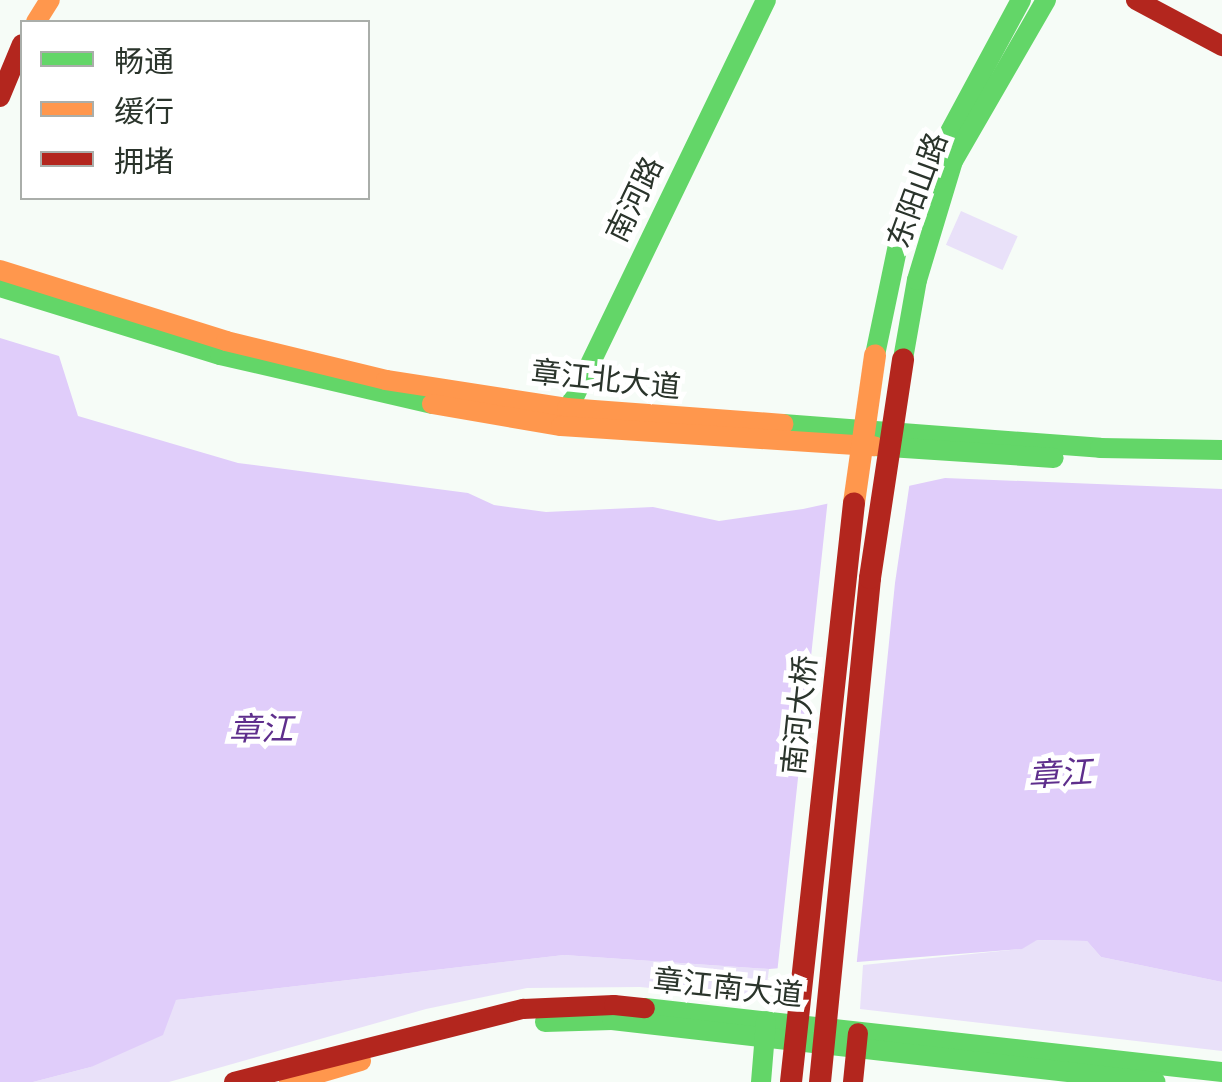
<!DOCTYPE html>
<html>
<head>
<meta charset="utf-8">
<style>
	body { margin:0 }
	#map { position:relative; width:1222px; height:1082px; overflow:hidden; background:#f6fcf7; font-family:Ubuntu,"Noto Sans SC",sans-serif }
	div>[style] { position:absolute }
	.green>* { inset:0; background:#e9e1f9; transform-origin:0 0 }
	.water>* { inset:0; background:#e0cdfa }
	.pier>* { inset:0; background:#f6fcf7 }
	.fast>* { height:20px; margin:-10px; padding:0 10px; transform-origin:10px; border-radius:10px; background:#63d668 }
	.slow>* { height:20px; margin:-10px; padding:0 10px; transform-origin:10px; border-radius:10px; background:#ff974d }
	.jam>* { height:20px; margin:-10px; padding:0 10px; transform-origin:10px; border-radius:10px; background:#b3261e }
	.slow-bridge>* { height:22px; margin:-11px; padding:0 11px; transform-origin:11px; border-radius:11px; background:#ff974d }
	.jam-bridge>* { height:22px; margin:-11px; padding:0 11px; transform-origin:11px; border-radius:11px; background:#b3261e }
	span { translate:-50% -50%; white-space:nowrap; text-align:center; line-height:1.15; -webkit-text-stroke:10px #fff; paint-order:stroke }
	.street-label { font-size:30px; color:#2a342b }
	.water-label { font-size:32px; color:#5e2e8c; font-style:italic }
	.legend { position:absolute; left:20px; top:20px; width:350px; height:180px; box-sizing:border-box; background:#fff; border:2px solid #aaaeaa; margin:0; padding:12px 18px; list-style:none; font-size:30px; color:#2a342b }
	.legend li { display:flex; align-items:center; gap:20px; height:50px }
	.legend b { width:50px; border:2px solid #aaaeaa }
</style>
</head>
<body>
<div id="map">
	<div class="green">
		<i style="left:961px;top:211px;width:62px;height:37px;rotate:24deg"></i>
		<i style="clip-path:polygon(1036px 940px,1087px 941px,1101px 957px,1222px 982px,1222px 1051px,860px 1009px,863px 965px,1021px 949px)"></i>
		<i style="clip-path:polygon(564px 955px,769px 969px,765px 999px,640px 987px,527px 988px,426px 1009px,169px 1082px,33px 1082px,91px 1067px,176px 1000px)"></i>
	</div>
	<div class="water">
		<i style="clip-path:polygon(0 338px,59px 356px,78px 416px,238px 463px,468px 493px,494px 505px,546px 512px,653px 507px,719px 521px,803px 509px,945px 478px,1222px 489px,1222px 982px,1101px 957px,1087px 941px,1037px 940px,1022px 949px,769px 969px,564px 955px,176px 1000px,163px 1035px,91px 1067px,33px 1082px,0 1082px)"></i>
	</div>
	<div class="pier">
		<i style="clip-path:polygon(910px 481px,895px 583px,856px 970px,777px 974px,828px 498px)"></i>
	</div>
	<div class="fast">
		<i style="left:0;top:287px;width:230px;rotate:17.2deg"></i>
		<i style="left:220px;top:355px;width:218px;rotate:13deg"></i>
		<i style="left:875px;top:355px;width:117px;rotate:-78.2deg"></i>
		<i style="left:899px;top:240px;width:94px;rotate:-65.6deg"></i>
		<i style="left:938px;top:154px;width:175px;rotate:-61.7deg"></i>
		<i style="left:903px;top:359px;width:80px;rotate:-80deg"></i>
		<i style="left:917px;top:280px;width:124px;rotate:-73.2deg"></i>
		<i style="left:953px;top:161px;width:186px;rotate:-60deg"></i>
		<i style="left:563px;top:420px;width:466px;rotate:-64.2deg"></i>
		<i style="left:783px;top:424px;width:318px;rotate:4.3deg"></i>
		<i style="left:1100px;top:448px;width:122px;rotate:0.9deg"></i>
		<i style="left:874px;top:446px;width:180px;rotate:3.8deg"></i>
		<i style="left:645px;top:1008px;width:581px;rotate:6.33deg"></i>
		<i style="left:545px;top:1022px;width:67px;rotate:-1.7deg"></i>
		<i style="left:612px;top:1020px;width:547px;rotate:6.51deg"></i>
		<i style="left:761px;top:1082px;width:61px;rotate:-85.3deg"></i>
	</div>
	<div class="slow">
		<i style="left:36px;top:22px;width:26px;rotate:-58deg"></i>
		<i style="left:0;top:270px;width:237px;rotate:17.4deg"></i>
		<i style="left:226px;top:341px;width:165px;rotate:13.7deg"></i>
		<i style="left:386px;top:380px;width:183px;rotate:8.8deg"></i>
		<i style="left:567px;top:408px;width:217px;rotate:4.2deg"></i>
		<i style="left:432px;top:404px;width:131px;rotate:9.7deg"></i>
		<i style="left:561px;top:426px;width:314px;rotate:3.7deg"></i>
		<i style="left:289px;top:1082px;width:75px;rotate:-16.3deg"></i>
	</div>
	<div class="jam">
		<i style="left:1136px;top:0;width:98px;rotate:28.1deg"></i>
		<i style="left:0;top:97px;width:57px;rotate:-67.5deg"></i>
		<i style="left:234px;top:1082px;width:298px;rotate:-14.2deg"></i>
		<i style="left:523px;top:1009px;width:91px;rotate:-2.5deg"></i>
		<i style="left:614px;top:1005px;width:31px;rotate:6deg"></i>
		<i style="left:853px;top:1082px;width:49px;rotate:-84.2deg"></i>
	</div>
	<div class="slow-bridge">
		<i style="left:854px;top:503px;width:149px;rotate:-81.9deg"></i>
	</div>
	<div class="jam-bridge">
		<i style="left:791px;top:1082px;width:582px;rotate:-83.79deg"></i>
		<i style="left:820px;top:1082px;width:506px;rotate:-84.33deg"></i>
		<i style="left:870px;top:578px;width:221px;rotate:-81.4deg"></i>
	</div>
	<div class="street-label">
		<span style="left:917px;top:190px;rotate:-70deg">东阳山路</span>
		<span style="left:634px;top:199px;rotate:-64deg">南河路</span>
		<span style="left:606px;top:379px;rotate:6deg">章江北大道</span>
		<span style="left:799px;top:715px;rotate:-84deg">南河大桥</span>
		<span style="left:728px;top:987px;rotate:6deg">章江南大道</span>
	</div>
	<div class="water-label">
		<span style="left:261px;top:728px">章江</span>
		<span style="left:1060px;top:773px;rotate:-3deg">章江</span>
	</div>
	<ul class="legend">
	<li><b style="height:12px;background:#63d668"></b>畅通</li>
	<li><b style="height:12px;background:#ff974d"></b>缓行</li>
	<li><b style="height:12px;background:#b3261e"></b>拥堵</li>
	</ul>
</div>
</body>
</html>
